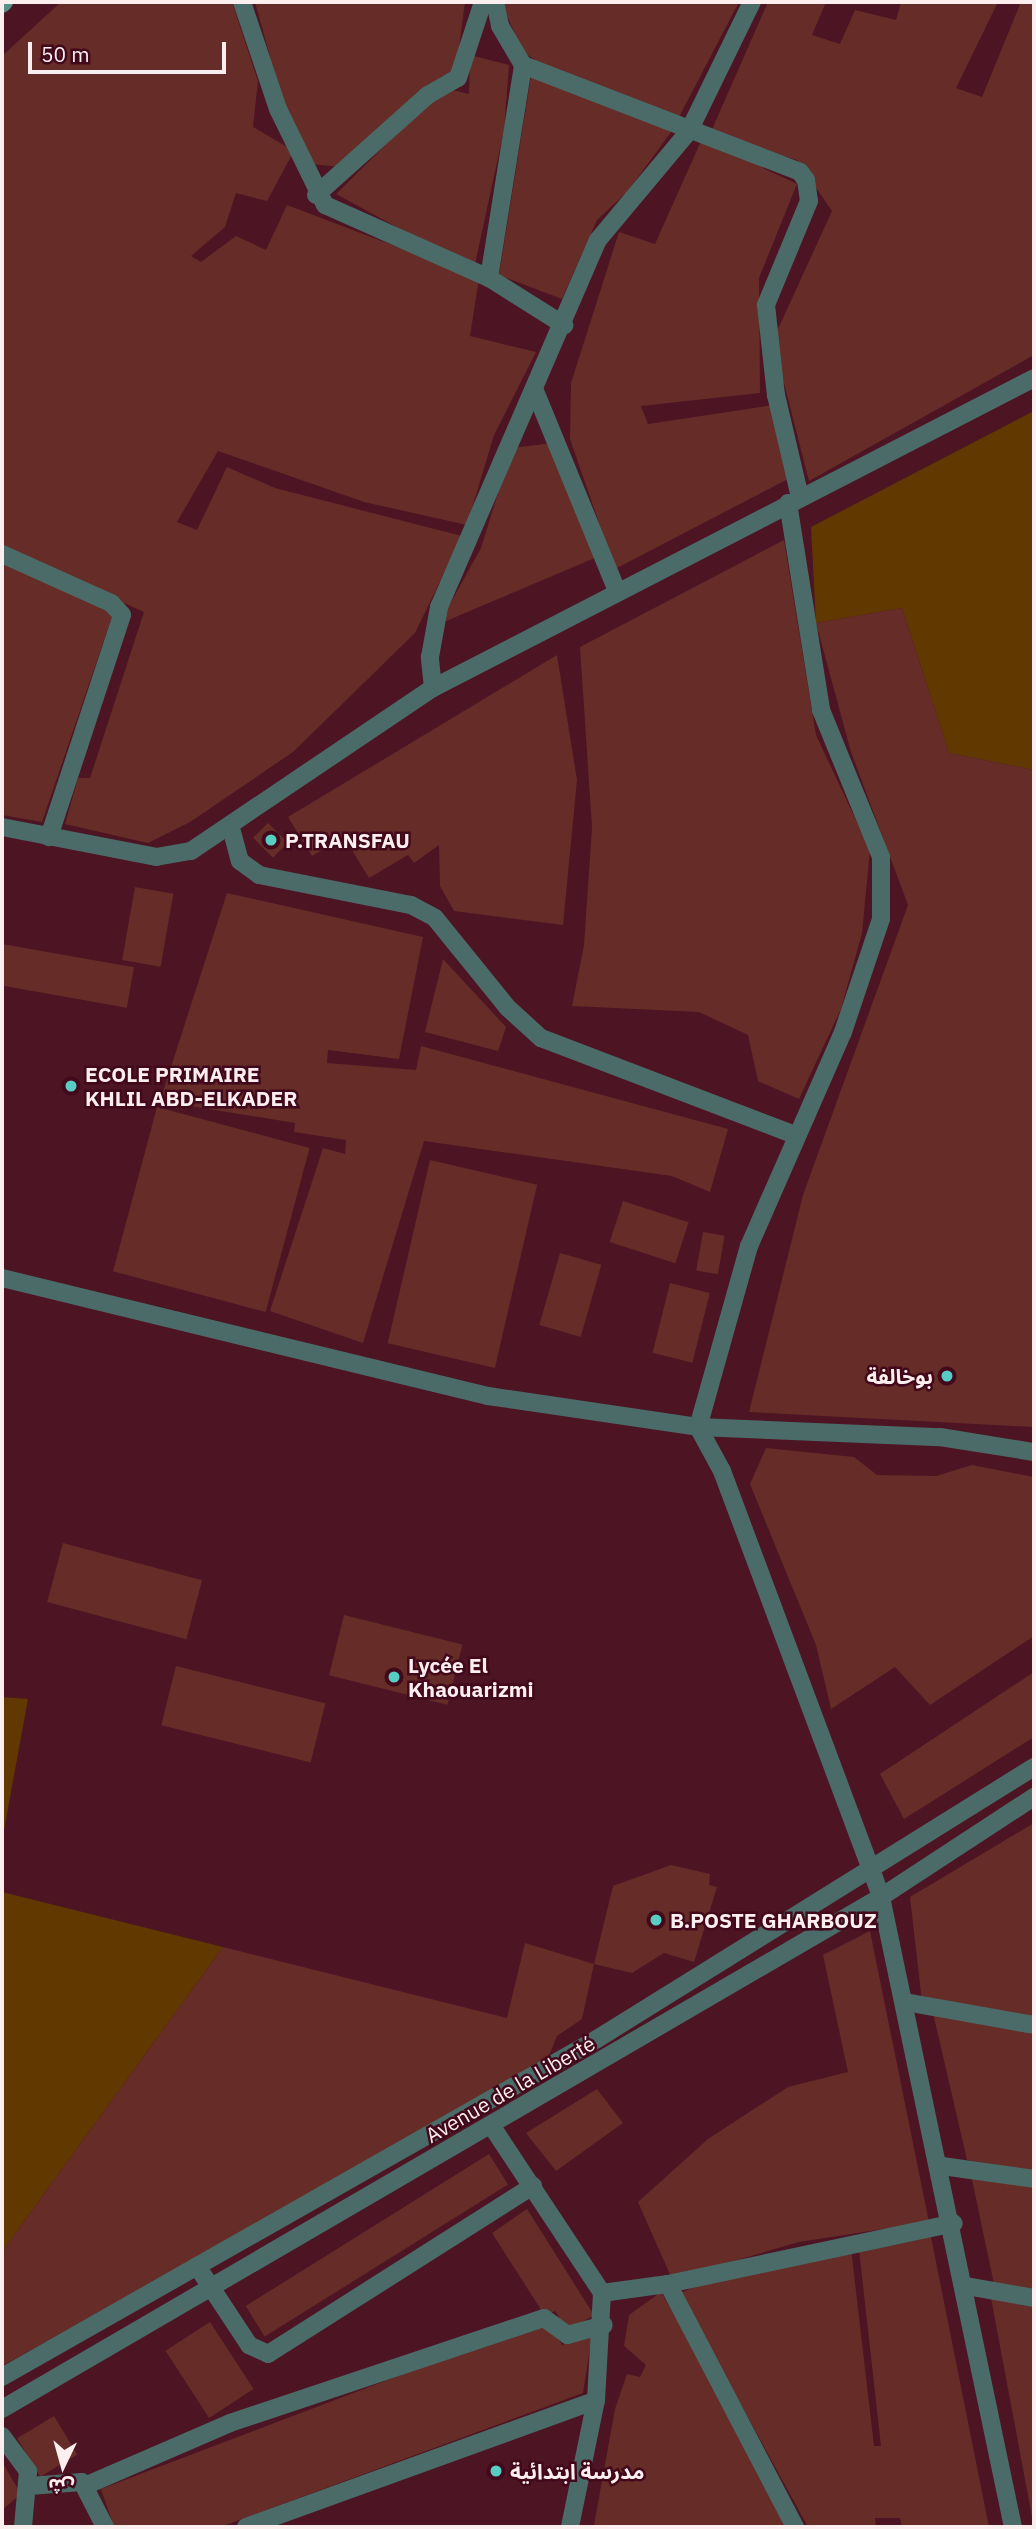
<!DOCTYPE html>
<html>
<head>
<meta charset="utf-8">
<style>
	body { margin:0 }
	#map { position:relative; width:1036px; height:2529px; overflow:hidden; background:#4d1424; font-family:"IBM Plex Sans","Noto Sans Arabic",sans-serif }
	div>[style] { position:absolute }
	.green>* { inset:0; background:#613900 }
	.building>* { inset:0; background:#662c27; transform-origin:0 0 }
	.minor>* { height:18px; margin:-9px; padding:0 9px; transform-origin:9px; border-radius:9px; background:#4a6b67 }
	.tertiary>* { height:18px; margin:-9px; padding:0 9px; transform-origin:9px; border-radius:9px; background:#4a6b67 }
	.secondary>* { height:18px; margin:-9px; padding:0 9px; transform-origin:9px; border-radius:9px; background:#598f89 }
	.dots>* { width:19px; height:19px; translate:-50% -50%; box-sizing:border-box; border:4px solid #41091b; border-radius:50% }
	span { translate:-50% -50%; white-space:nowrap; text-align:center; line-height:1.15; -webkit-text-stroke:5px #41091b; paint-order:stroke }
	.poi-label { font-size:21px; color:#fdeef0; font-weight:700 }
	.left { translate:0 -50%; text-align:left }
	.right { translate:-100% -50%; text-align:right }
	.street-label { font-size:21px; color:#fdeef0 }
	.frame { position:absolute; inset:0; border:4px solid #fdeef0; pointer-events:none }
	.north { position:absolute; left:28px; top:2431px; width:70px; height:70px; -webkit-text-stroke:5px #41091b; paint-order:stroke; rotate:185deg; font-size:19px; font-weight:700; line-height:28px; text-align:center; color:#fdeef0 }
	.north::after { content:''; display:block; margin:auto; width:24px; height:32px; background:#fdeef0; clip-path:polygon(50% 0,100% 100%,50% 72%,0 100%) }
	.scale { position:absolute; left:28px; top:42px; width:198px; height:32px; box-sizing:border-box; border:4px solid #fdeef0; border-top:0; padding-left:9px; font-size:21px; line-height:24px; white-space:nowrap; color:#fdeef0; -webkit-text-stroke:5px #41091b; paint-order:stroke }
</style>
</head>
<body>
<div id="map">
	<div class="green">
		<i style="clip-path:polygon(1034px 411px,1034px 770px,949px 753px,902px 608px,816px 623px,811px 527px)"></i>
		<i style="clip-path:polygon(2px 1697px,28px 1699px,2px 1841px)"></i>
		<i style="clip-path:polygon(2px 1892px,223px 1947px,2px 2252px)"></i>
	</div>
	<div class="building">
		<i style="clip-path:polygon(61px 2px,232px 2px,258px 81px,253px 127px,294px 151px,267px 201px,236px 193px,225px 227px,191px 256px,201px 262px,236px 236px,266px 250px,287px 205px,479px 278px,470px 336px,536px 352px,494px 435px,467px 525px,364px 502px,218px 451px,177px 522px,197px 530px,227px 467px,275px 488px,462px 536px,415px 633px,293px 752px,190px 822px,148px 843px,65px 824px,78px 778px,90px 778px,144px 612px,2px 548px,2px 56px)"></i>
		<i style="clip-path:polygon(255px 2px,465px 2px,455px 78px,442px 76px,342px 167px,310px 164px,282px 100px)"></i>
		<i style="clip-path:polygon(501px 2px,739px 2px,679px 117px,563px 78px,523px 52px)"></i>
		<i style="clip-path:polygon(768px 2px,826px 2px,812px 35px,840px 44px,855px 10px,896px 20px,901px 2px,998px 2px,956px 88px,982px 97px,1021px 2px,1034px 2px,1034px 355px,809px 481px,773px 340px,832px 211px,797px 160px,710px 134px)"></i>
		<i style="clip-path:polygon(470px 55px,509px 65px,504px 130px,474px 269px,336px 194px,431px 100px,452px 90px,469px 94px)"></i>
		<i style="clip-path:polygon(531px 76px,674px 128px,628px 191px,597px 220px,562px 299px,499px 275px)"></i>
		<i style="clip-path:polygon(702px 139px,797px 184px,759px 278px,760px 393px,641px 406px,648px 424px,774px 405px,790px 478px,615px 569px,570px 439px,571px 383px,619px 232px,655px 244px)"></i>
		<i style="clip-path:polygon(552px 443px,597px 557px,439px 624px,481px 548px,512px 448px)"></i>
		<i style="clip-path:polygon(784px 540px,816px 735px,870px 850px,862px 933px,841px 1009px,799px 1099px,758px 1081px,748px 1035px,699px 1012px,572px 1006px,584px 945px,592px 827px,580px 647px)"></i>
		<i style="clip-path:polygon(2px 562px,114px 611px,42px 822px,2px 815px)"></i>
		<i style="clip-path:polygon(902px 608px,949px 753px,1034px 770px,1034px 1427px,749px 1412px,803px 1195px,908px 905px,851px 752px,816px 623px)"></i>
		<i style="clip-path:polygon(557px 655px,577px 780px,563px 925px,454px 911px,440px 886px,439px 845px,414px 863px,408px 855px,369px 878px,344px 837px,312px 856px,288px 817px)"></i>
		<i style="left:268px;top:823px;width:28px;height:21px;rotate:45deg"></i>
		<i style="left:135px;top:887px;width:39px;height:74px;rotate:10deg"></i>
		<i style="clip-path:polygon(227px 893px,423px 937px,399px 1059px,328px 1050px,327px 1063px,416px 1070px,421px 1046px,728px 1129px,710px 1192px,672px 1176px,424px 1141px,363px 1343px,270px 1311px,323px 1148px,345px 1154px,346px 1140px,294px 1132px,295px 1123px,160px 1101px)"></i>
		<i style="left:2px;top:944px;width:134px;height:41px;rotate:10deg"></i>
		<i style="clip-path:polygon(443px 959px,506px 1027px,498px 1051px,425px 1032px)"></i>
		<i style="left:157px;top:1107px;width:158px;height:170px;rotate:15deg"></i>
		<i style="left:430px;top:1160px;width:110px;height:188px;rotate:13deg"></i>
		<i style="left:623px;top:1201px;width:69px;height:43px;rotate:18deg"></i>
		<i style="left:703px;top:1232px;width:22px;height:39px;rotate:10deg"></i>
		<i style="left:560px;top:1253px;width:43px;height:75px;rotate:16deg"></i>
		<i style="left:670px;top:1283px;width:41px;height:72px;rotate:14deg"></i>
		<i style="clip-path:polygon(766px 1448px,854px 1457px,877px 1475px,936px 1476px,972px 1465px,1034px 1477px,1034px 1636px,930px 1705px,895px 1667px,831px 1709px,816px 1645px,750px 1484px)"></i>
		<i style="left:63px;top:1543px;width:144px;height:61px;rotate:15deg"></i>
		<i style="left:344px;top:1615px;width:122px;height:62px;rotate:14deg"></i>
		<i style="left:176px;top:1666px;width:154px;height:61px;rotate:14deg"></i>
		<i style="clip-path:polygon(1034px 1672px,1034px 1737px,904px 1819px,880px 1774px)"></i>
		<i style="clip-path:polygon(1034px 1823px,1034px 2020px,922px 2002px,910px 1897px)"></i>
		<i style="clip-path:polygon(671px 1865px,710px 1874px,709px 1885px,717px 1887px,694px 1962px,664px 1953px,632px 1973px,594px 1964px,613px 1886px)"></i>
		<i style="clip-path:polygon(870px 1931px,929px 2222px,799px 2242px,672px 2279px,638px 2202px,708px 2139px,788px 2087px,848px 2072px,823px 1955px)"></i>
		<i style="clip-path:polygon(525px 1943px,594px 1964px,582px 2019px,557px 2036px,546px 2063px,2px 2366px,2px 2252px,223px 1947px,507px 2018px)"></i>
		<i style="clip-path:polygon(933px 2013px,1034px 2030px,1034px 2171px,967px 2160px)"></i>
		<i style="clip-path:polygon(597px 2089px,623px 2123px,556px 2171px,526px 2133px)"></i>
		<i style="left:489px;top:2154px;width:36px;height:287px;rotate:58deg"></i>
		<i style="clip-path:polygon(971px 2175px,1034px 2184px,1034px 2292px,994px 2284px)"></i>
		<i style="clip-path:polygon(527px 2209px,594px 2315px,568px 2331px,555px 2311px,545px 2316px,492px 2233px)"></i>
		<i style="clip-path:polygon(931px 2237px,989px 2527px,902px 2527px,900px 2518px,875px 2518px,876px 2527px,808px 2527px,680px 2293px,716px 2278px,851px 2248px,874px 2446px,881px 2446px,859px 2250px)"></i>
		<i style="clip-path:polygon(661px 2292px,732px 2415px,791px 2527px,594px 2525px,615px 2409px,627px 2374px,640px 2377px,646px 2365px,624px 2346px,629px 2315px)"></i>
		<i style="clip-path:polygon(991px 2298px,1034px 2306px,1034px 2522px,1033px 2522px)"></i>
		<i style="clip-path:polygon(548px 2319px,562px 2345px,592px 2335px,583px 2393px,220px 2527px,114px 2527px,101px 2489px)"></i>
		<i style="left:210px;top:2322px;width:80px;height:53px;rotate:57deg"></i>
		<i style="left:54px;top:2416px;width:45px;height:43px;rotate:59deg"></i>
		<i style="clip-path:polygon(2px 2462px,21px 2494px,2px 2510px)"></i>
	</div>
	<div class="minor">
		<i style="left:242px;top:2px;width:113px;rotate:71.4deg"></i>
		<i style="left:278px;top:109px;width:107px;rotate:63.9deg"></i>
		<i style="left:325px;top:205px;width:180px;rotate:24deg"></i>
		<i style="left:489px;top:278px;width:89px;rotate:32.1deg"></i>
		<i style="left:495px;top:2px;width:25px;rotate:78deg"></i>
		<i style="left:500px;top:26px;width:45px;rotate:59.5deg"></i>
		<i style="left:523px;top:65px;width:297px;rotate:21.1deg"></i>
		<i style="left:800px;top:172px;width:10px;rotate:53deg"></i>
		<i style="left:806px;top:180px;width:21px;rotate:82deg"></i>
		<i style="left:809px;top:201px;width:113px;rotate:112.5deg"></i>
		<i style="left:766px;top:305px;width:91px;rotate:83.7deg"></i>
		<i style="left:776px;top:395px;width:105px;rotate:76.8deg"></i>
		<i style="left:316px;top:195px;width:150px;rotate:-41.8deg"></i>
		<i style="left:428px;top:95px;width:34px;rotate:-30deg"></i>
		<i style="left:458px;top:78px;width:80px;rotate:-71.8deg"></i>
		<i style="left:489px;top:278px;width:216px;rotate:-80.9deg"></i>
		<i style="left:535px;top:391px;width:216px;rotate:67.7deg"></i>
		<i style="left:788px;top:503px;width:210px;rotate:80.9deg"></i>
		<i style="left:821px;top:710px;width:159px;rotate:67.8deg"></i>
		<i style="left:881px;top:857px;width:62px;rotate:90deg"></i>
		<i style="left:881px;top:919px;width:119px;rotate:108.6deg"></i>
		<i style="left:843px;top:1032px;width:234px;rotate:113.7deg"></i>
		<i style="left:749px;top:1246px;width:188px;rotate:105.7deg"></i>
		<i style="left:698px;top:1427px;width:50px;rotate:61.4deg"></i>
		<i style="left:722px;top:1471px;width:455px;rotate:69.5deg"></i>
		<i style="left:881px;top:1897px;width:644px;rotate:78.17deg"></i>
		<i style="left:2px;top:554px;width:120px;rotate:24.2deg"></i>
		<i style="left:111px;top:603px;width:16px;rotate:47deg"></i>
		<i style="left:122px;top:615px;width:234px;rotate:108.2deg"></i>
		<i style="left:433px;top:688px;width:31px;rotate:-96deg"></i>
		<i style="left:430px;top:657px;width:51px;rotate:-79.8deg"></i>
		<i style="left:439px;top:607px;width:400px;rotate:-66.6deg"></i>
		<i style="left:598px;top:240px;width:142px;rotate:-50.1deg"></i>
		<i style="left:689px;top:131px;width:144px;rotate:-64deg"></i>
		<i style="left:2px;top:827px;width:157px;rotate:11deg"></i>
		<i style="left:156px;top:857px;width:36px;rotate:-10deg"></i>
		<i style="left:191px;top:851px;width:292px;rotate:-34deg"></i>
		<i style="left:433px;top:688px;width:676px;rotate:-27.28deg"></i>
		<i style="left:231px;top:828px;width:34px;rotate:75deg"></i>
		<i style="left:240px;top:861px;width:24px;rotate:36deg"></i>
		<i style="left:259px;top:875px;width:155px;rotate:11.2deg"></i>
		<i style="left:411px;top:905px;width:27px;rotate:28deg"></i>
		<i style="left:435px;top:918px;width:116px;rotate:51deg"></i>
		<i style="left:508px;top:1008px;width:45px;rotate:42.3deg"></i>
		<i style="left:541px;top:1038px;width:272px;rotate:20.9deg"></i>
		<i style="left:2px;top:1278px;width:500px;rotate:13.65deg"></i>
		<i style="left:488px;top:1396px;width:212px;rotate:8.4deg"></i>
		<i style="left:698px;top:1427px;width:242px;rotate:2.4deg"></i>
		<i style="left:940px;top:1437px;width:95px;rotate:9.1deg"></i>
		<i style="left:905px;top:2002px;width:131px;rotate:10.1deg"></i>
		<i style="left:491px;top:2125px;width:201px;rotate:56.5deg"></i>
		<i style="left:602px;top:2293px;width:107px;rotate:93.2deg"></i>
		<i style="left:596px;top:2400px;width:130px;rotate:101.6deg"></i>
		<i style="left:942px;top:2166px;width:93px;rotate:8deg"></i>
		<i style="left:197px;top:2266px;width:95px;rotate:56.6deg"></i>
		<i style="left:249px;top:2345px;width:21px;rotate:25deg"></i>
		<i style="left:268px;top:2354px;width:314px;rotate:-32.4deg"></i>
		<i style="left:668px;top:2284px;width:292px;rotate:-12deg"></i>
		<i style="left:966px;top:2286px;width:69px;rotate:10deg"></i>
		<i style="left:602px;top:2293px;width:67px;rotate:-7.8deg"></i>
		<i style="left:668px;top:2284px;width:274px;rotate:62.4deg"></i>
		<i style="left:2px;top:2436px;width:44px;rotate:53.4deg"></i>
		<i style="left:28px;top:2471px;width:56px;rotate:95.1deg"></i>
		<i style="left:87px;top:2485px;width:156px;rotate:-23.4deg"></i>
		<i style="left:230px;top:2423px;width:331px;rotate:-18.5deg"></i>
		<i style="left:544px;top:2318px;width:29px;rotate:36deg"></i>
		<i style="left:567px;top:2335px;width:38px;rotate:-15deg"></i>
		<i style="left:29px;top:2486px;width:53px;rotate:-4.3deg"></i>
		<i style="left:82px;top:2482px;width:51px;rotate:62.9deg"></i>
		<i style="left:246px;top:2527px;width:372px;rotate:-19.9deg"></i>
	</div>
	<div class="tertiary">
		<i style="left:2px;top:2377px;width:684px;rotate:-29.6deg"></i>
		<i style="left:597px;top:2039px;width:515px;rotate:-31.9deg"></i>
		<i style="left:2px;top:2409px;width:1017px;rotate:-30.22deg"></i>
		<i style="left:881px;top:1897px;width:183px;rotate:-33.2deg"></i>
	</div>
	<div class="secondary">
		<i style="left:2px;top:4px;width:3px;rotate:-45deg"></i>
	</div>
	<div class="dots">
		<i style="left:271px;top:840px;background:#56cec3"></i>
		<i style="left:71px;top:1086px;background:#56cec3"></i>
		<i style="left:947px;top:1376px;background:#56cec3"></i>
		<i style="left:394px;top:1677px;background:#56cec3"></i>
		<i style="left:656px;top:1920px;background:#56cec3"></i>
		<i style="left:496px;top:2471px;background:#56cec3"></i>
	</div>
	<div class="poi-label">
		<span class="left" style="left:285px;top:840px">P.TRANSFAU</span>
		<span class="left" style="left:85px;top:1086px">ECOLE PRIMAIRE<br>KHLIL ABD-ELKADER</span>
		<span class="right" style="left:933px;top:1376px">بوخالفة</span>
		<span class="left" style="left:408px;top:1677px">Lycée El<br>Khaouarizmi</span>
		<span class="left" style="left:670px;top:1920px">B.POSTE GHARBOUZ</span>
		<span class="left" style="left:510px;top:2471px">مدرسة ابتدائية</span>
	</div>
	<div class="street-label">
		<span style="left:510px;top:2089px;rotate:-30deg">Avenue de la Liberté</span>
	</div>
	<div class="frame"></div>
	<div class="north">ش</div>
	<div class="scale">50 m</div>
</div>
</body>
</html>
